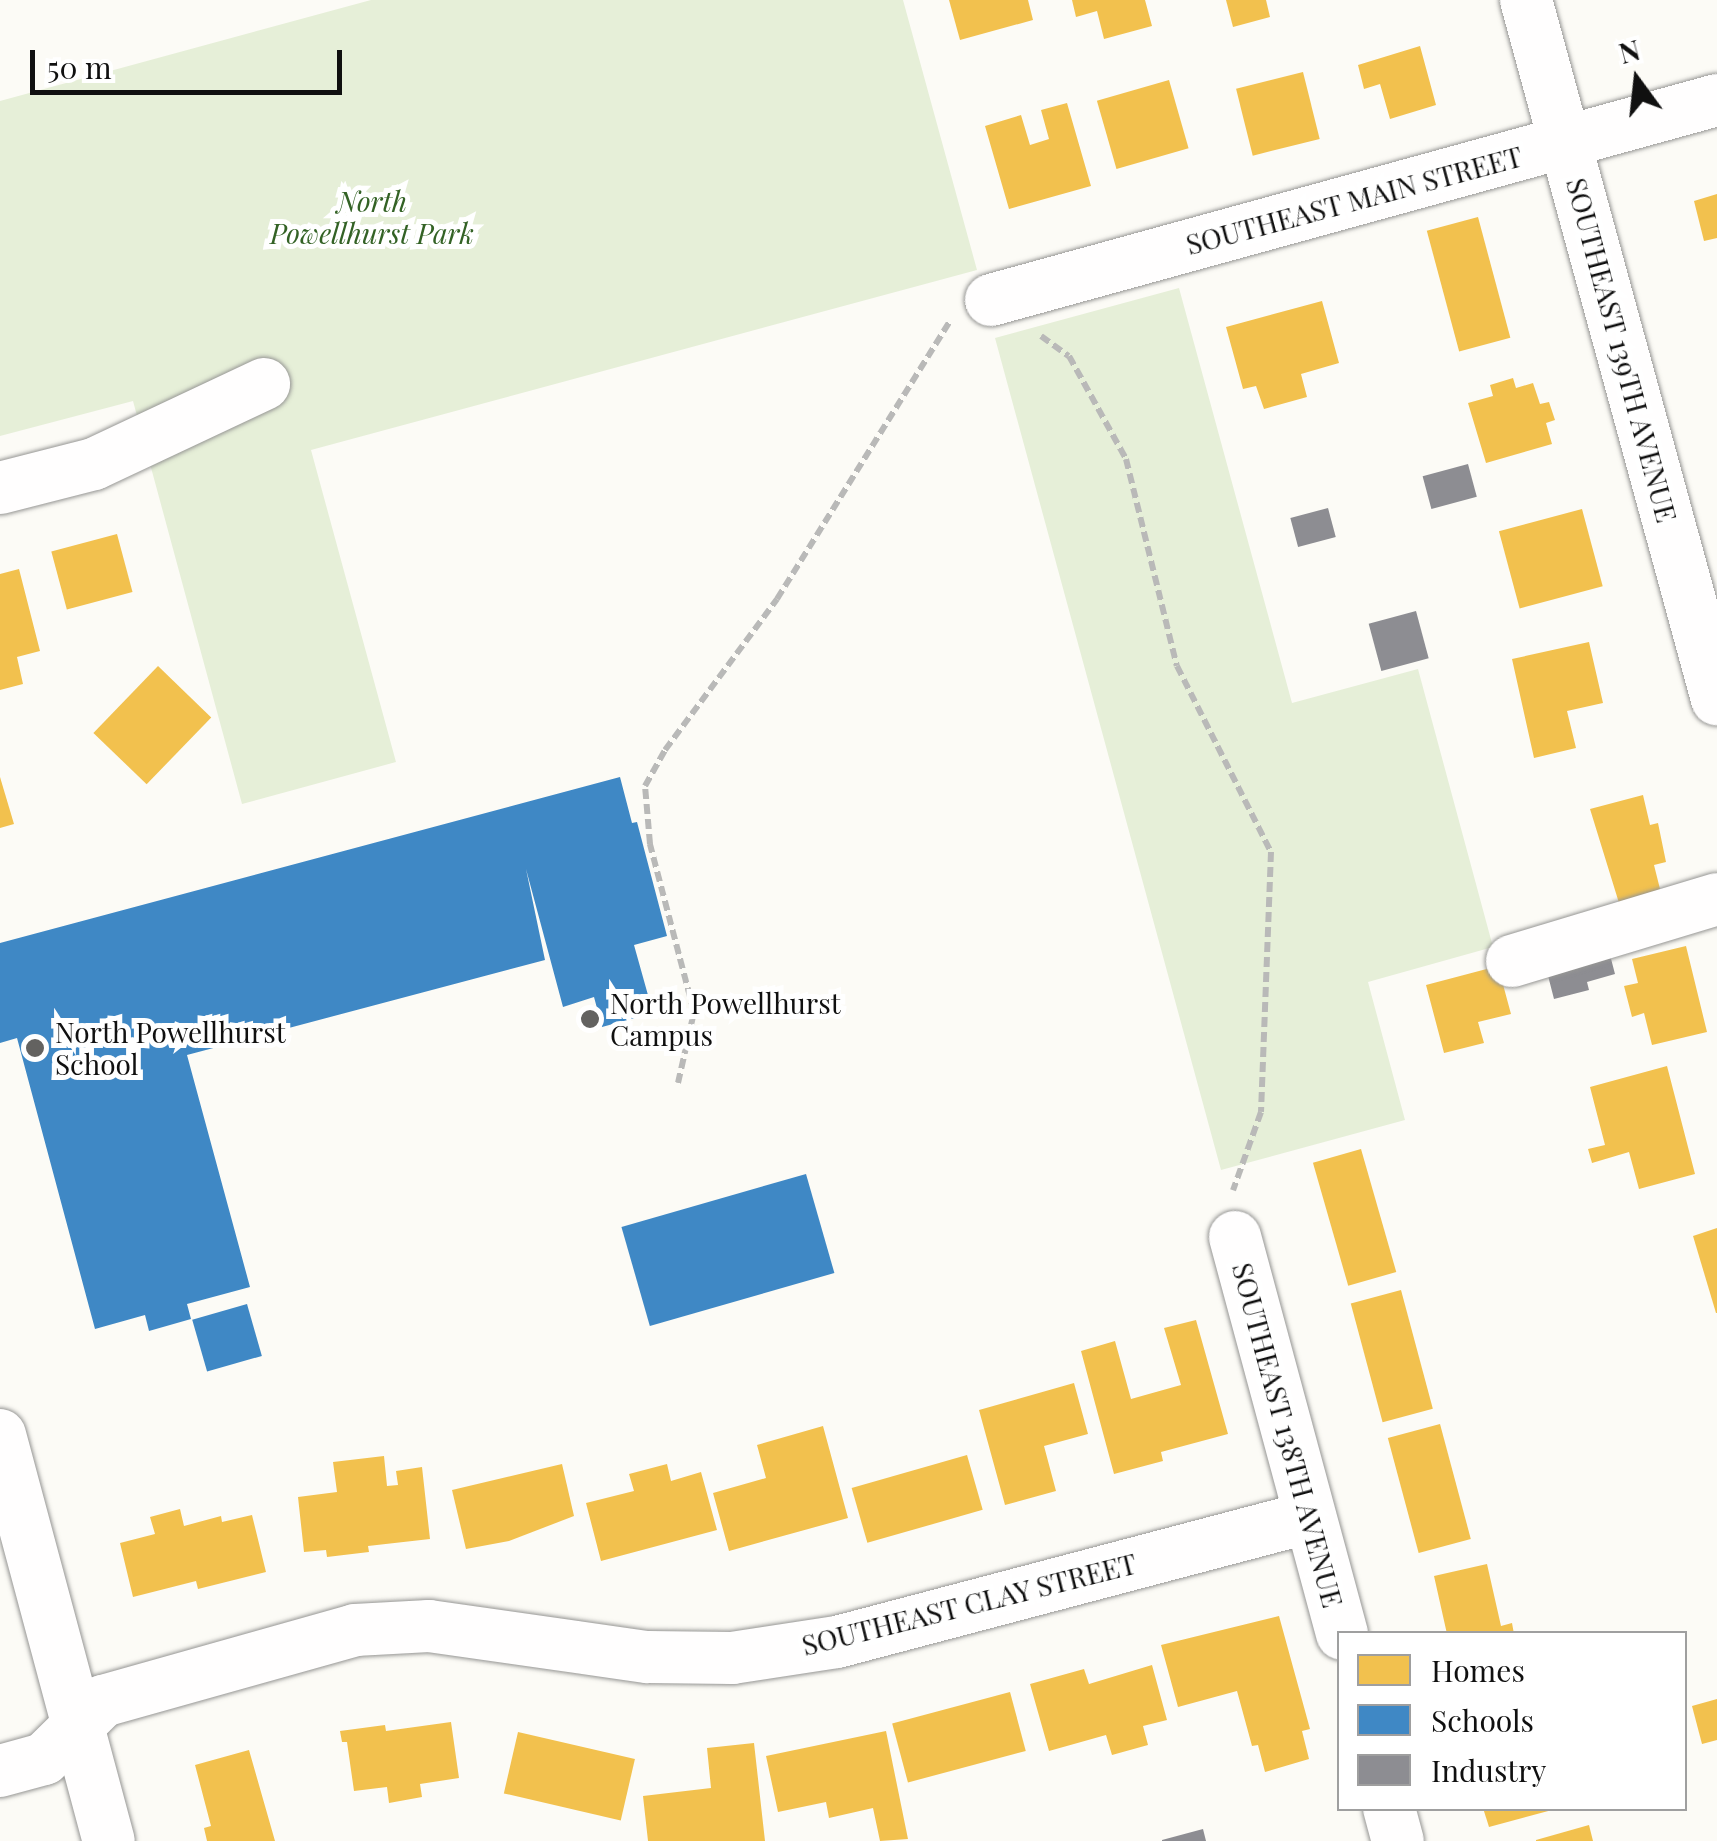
<!DOCTYPE html>
<html>
<head>
<meta charset="utf-8">
<style>
	body { margin:0 }
	#map { position:relative; width:1717px; height:1841px; overflow:hidden; background:#fcfbf6; font-family:"Playfair Display",serif }
	div>[style] { position:absolute }
	.green>* { inset:0; background:#e6efd8 }
	.homes>* { inset:0; background:#f2c14e; transform-origin:0 0 }
	.schools>* { inset:0; background:#3f88c5; transform-origin:0 0 }
	.industry>* { inset:0; background:#8d8d92; transform-origin:0 0 }
	.path>* { height:6px; margin-top:-3px; transform-origin:0; background:repeating-linear-gradient(90deg,#b9b9b8 0 10px,transparent 0 15px) }
	.roads { filter:drop-shadow(0 0 2px #969694) drop-shadow(0 0 2px #969694) }
	.minor>* { height:52px; margin:-26px; padding:0 26px; transform-origin:26px; border-radius:26px; background:#fffefe }
	.dots>* { width:28px; height:28px; translate:-50% -50%; box-sizing:border-box; border:5px solid #fff; border-radius:50% }
	span { translate:-50% -50%; white-space:nowrap; text-align:center; line-height:1.15; -webkit-text-stroke:10px #fff; paint-order:stroke }
	.street-label { font-size:28px; color:#101010 }
	.park-label { font-size:28px; color:#336225; font-style:italic }
	.poi-label { font-size:28px; color:#101010 }
	.left { translate:0 -50%; text-align:left }
	.legend { position:absolute; left:1337px; top:1631px; width:350px; height:180px; box-sizing:border-box; background:#fff; border:2px solid #9f9f9f; margin:0; padding:12px 18px; list-style:none; font-size:30px; color:#101010 }
	.legend li { display:flex; align-items:center; gap:20px; height:50px }
	.legend b { width:50px; border:2px solid #9f9f9f }
	.north { position:absolute; left:1587px; top:30px; width:100px; height:100px; -webkit-text-stroke:8px #fff; paint-order:stroke; rotate:345deg; font-size:28px; font-weight:700; line-height:40px; text-align:center; color:#101010 }
	.north::after { content:''; display:block; margin:auto; width:35px; height:45px; background:#101010; clip-path:polygon(50% 0,100% 100%,50% 72%,0 100%) }
	.scale { position:absolute; left:30px; top:50px; width:312px; height:45px; box-sizing:border-box; border:5px solid #101010; border-top:0; padding-left:12px; font-size:30px; line-height:35px; white-space:nowrap; color:#101010; -webkit-text-stroke:8px #fff; paint-order:stroke }
</style>
</head>
<body>
<div id="map">
	<div class="green">
		<i style="clip-path:polygon(371px 0,903px 0,977px 270px,311px 450px,396px 762px,242px 804px,133px 401px,0 436px,0 101px)"></i>
		<i style="clip-path:polygon(1179px 288px,1292px 703px,1418px 669px,1493px 947px,1368px 982px,1405px 1120px,1221px 1170px,995px 338px)"></i>
	</div>
	<div class="homes">
		<i style="clip-path:polygon(949px 0,1028px 0,1033px 20px,960px 40px)"></i>
		<i style="clip-path:polygon(1072px 0,1145px 0,1152px 26px,1104px 39px,1097px 11px,1076px 17px)"></i>
		<i style="clip-path:polygon(1226px 0,1266px 0,1270px 17px,1233px 27px)"></i>
		<i style="clip-path:polygon(1420px 46px,1436px 105px,1390px 119px,1380px 84px,1364px 89px,1358px 65px)"></i>
		<i style="left:1303px;top:72px;width:69px;height:69px;rotate:76deg"></i>
		<i style="left:1169px;top:80px;width:71px;height:75px;rotate:74deg"></i>
		<i style="clip-path:polygon(1067px 103px,1091px 186px,1009px 209px,985px 126px,1021px 115px,1030px 145px,1049px 139px,1041px 110px)"></i>
		<i style="clip-path:polygon(1717px 194px,1717px 238px,1704px 241px,1694px 201px)"></i>
		<i style="left:1478px;top:217px;width:125px;height:53px;rotate:75deg"></i>
		<i style="clip-path:polygon(1322px 301px,1339px 363px,1301px 374px,1307px 397px,1264px 409px,1256px 386px,1243px 389px,1226px 327px)"></i>
		<i style="clip-path:polygon(1513px 378px,1516px 388px,1533px 383px,1540px 404px,1549px 402px,1555px 420px,1546px 423px,1552px 444px,1486px 463px,1468px 403px,1493px 396px,1490px 385px)"></i>
		<i style="left:1582px;top:509px;width:80px;height:86px;rotate:75deg"></i>
		<i style="left:117px;top:534px;width:60px;height:68px;rotate:75deg"></i>
		<i style="clip-path:polygon(19px 569px,40px 651px,17px 657px,23px 684px,0 690px,0 574px)"></i>
		<i style="clip-path:polygon(1589px 642px,1603px 703px,1567px 711px,1576px 748px,1534px 758px,1512px 659px)"></i>
		<i style="left:158px;top:666px;width:74px;height:93px;rotate:44deg"></i>
		<i style="clip-path:polygon(0 777px,14px 824px,0 828px)"></i>
		<i style="clip-path:polygon(1643px 795px,1650px 825px,1658px 823px,1666px 862px,1654px 865px,1661px 893px,1619px 903px,1590px 809px)"></i>
		<i style="clip-path:polygon(1686px 946px,1707px 1032px,1652px 1045px,1644px 1013px,1632px 1017px,1624px 986px,1638px 983px,1632px 959px)"></i>
		<i style="clip-path:polygon(1498px 966px,1511px 1014px,1478px 1022px,1484px 1043px,1444px 1053px,1426px 985px)"></i>
		<i style="clip-path:polygon(1667px 1066px,1695px 1174px,1639px 1189px,1629px 1152px,1592px 1163px,1588px 1149px,1605px 1145px,1590px 1087px)"></i>
		<i style="left:1361px;top:1149px;width:128px;height:50px;rotate:74deg"></i>
		<i style="clip-path:polygon(1717px 1228px,1717px 1313px,1716px 1313px,1693px 1236px)"></i>
		<i style="left:1401px;top:1290px;width:123px;height:52px;rotate:75deg"></i>
		<i style="clip-path:polygon(1196px 1320px,1228px 1434px,1161px 1452px,1163px 1461px,1114px 1474px,1081px 1351px,1115px 1341px,1131px 1399px,1181px 1385px,1164px 1328px)"></i>
		<i style="clip-path:polygon(1074px 1383px,1088px 1434px,1044px 1446px,1056px 1491px,1005px 1505px,979px 1410px)"></i>
		<i style="left:1440px;top:1424px;width:119px;height:54px;rotate:75deg"></i>
		<i style="clip-path:polygon(823px 1426px,848px 1518px,729px 1551px,713px 1493px,766px 1478px,757px 1445px)"></i>
		<i style="left:967px;top:1455px;width:57px;height:120px;rotate:74deg"></i>
		<i style="clip-path:polygon(384px 1456px,387px 1486px,398px 1485px,396px 1471px,422px 1467px,430px 1539px,368px 1546px,369px 1552px,327px 1557px,326px 1550px,304px 1552px,298px 1497px,337px 1492px,333px 1462px)"></i>
		<i style="clip-path:polygon(562px 1464px,574px 1516px,509px 1541px,466px 1549px,452px 1490px)"></i>
		<i style="clip-path:polygon(667px 1464px,671px 1481px,701px 1472px,717px 1530px,601px 1561px,586px 1503px,634px 1491px,629px 1474px)"></i>
		<i style="clip-path:polygon(180px 1509px,184px 1526px,221px 1516px,222px 1522px,252px 1515px,266px 1572px,198px 1589px,196px 1581px,133px 1597px,120px 1543px,155px 1534px,150px 1517px)"></i>
		<i style="clip-path:polygon(1487px 1564px,1501px 1626px,1512px 1623px,1514px 1634px,1447px 1634px,1434px 1576px)"></i>
		<i style="clip-path:polygon(1279px 1616px,1310px 1729px,1302px 1731px,1309px 1759px,1265px 1772px,1258px 1745px,1252px 1746px,1237px 1691px,1178px 1707px,1161px 1645px)"></i>
		<i style="clip-path:polygon(1152px 1665px,1167px 1720px,1143px 1726px,1148px 1745px,1112px 1755px,1106px 1735px,1049px 1751px,1030px 1684px,1084px 1669px,1089px 1684px)"></i>
		<i style="left:1010px;top:1692px;width:61px;height:122px;rotate:75deg"></i>
		<i style="clip-path:polygon(1717px 1699px,1717px 1740px,1702px 1744px,1692px 1706px)"></i>
		<i style="clip-path:polygon(451px 1722px,459px 1778px,420px 1784px,422px 1797px,389px 1803px,387px 1787px,354px 1791px,347px 1742px,342px 1742px,340px 1731px,385px 1725px,386px 1731px)"></i>
		<i style="clip-path:polygon(886px 1731px,908px 1839px,880px 1841px,873px 1808px,829px 1818px,826px 1802px,778px 1812px,766px 1756px)"></i>
		<i style="left:518px;top:1732px;width:120px;height:63px;rotate:13deg"></i>
		<i style="clip-path:polygon(754px 1743px,765px 1841px,648px 1841px,643px 1796px,711px 1788px,707px 1748px)"></i>
		<i style="clip-path:polygon(249px 1750px,275px 1841px,207px 1841px,204px 1828px,211px 1826px,195px 1765px)"></i>
		<i style="clip-path:polygon(1483px 1808px,1551px 1808px,1552px 1810px,1489px 1827px)"></i>
		<i style="clip-path:polygon(1589px 1825px,1593px 1841px,1536px 1841px,1536px 1840px)"></i>
	</div>
	<div class="schools">
		<i style="clip-path:polygon(620px 777px,632px 823px,637px 822px,667px 936px,634px 945px,653px 1013px,602px 1027px,594px 997px,563px 1007px,526px 869px,545px 960px,187px 1055px,250px 1287px,187px 1304px,191px 1319px,149px 1331px,145px 1315px,95px 1329px,17px 1038px,0 1043px,0 943px)"></i>
		<i style="left:806px;top:1174px;width:103px;height:192px;rotate:74deg"></i>
		<i style="left:247px;top:1304px;width:54px;height:57px;rotate:74deg"></i>
	</div>
	<div class="industry">
		<i style="left:1468px;top:464px;width:34px;height:47px;rotate:75deg"></i>
		<i style="left:1328px;top:508px;width:30px;height:39px;rotate:75deg"></i>
		<i style="left:1416px;top:611px;width:49px;height:49px;rotate:75deg"></i>
		<i style="clip-path:polygon(1609px 951px,1615px 974px,1587px 982px,1589px 990px,1554px 999px,1546px 968px)"></i>
		<i style="clip-path:polygon(1203px 1829px,1206px 1841px,1162px 1841px,1162px 1840px)"></i>
	</div>
	<div class="path">
		<i style="left:1041px;top:336px;width:34px;rotate:36deg"></i>
		<i style="left:1069px;top:356px;width:118px;rotate:61deg"></i>
		<i style="left:1126px;top:459px;width:213px;rotate:76.2deg"></i>
		<i style="left:1177px;top:666px;width:208px;rotate:63.2deg"></i>
		<i style="left:1271px;top:852px;width:260px;rotate:92.2deg"></i>
		<i style="left:1261px;top:1112px;width:83px;rotate:109.7deg"></i>
		<i style="left:678px;top:1083px;width:73px;rotate:-77.3deg"></i>
		<i style="left:694px;top:1012px;width:174px;rotate:-104.7deg"></i>
		<i style="left:650px;top:844px;width:58px;rotate:-94.9deg"></i>
		<i style="left:645px;top:786px;width:41px;rotate:-60.9deg"></i>
		<i style="left:665px;top:750px;width:188px;rotate:-53.4deg"></i>
		<i style="left:777px;top:599px;width:329px;rotate:-58.1deg"></i>
	</div>
	<div class="roads">
		<div class="minor">
			<i style="left:1526px;top:0;width:725px;rotate:74.72deg"></i>
			<i style="left:991px;top:300px;width:753px;rotate:-15.4deg"></i>
			<i style="left:0;top:488px;width:97px;rotate:-14.3deg"></i>
			<i style="left:94px;top:464px;width:188px;rotate:-25.2deg"></i>
			<i style="left:1512px;top:961px;width:214px;rotate:-16.8deg"></i>
			<i style="left:1235px;top:1237px;width:411px;rotate:74.9deg"></i>
			<i style="left:0;top:1435px;width:420px;rotate:75deg"></i>
			<i style="left:0;top:1771px;width:46px;rotate:-15.3deg"></i>
			<i style="left:44px;top:1759px;width:83px;rotate:-44.5deg"></i>
			<i style="left:103px;top:1701px;width:262px;rotate:-15.7deg"></i>
			<i style="left:355px;top:1630px;width:74px;rotate:-3.1deg"></i>
			<i style="left:429px;top:1626px;width:221px;rotate:8.1deg"></i>
			<i style="left:648px;top:1657px;width:84px;rotate:0.7deg"></i>
			<i style="left:732px;top:1658px;width:106px;rotate:-8.7deg"></i>
			<i style="left:837px;top:1642px;width:489px;rotate:-14.8deg"></i>
			<i style="left:1389px;top:1808px;width:34px;rotate:75deg"></i>
		</div>
	</div>
	<div class="dots">
		<i style="left:590px;top:1019px;background:#636260"></i>
		<i style="left:35px;top:1048px;background:#636260"></i>
	</div>
	<div class="street-label">
		<span style="left:1354px;top:200px;rotate:-15deg">SOUTHEAST MAIN STREET</span>
		<span style="left:1622px;top:350px;rotate:75deg">SOUTHEAST 139TH AVENUE</span>
		<span style="left:1288px;top:1435px;rotate:75deg">SOUTHEAST 138TH AVENUE</span>
		<span style="left:969px;top:1604px;rotate:-14deg">SOUTHEAST CLAY STREET</span>
	</div>
	<div class="park-label">
		<span style="left:372px;top:217px">North<br>Powellhurst Park</span>
	</div>
	<div class="poi-label">
		<span class="left" style="left:610px;top:1019px">North Powellhurst<br>Campus</span>
		<span class="left" style="left:55px;top:1048px">North Powellhurst<br>School</span>
	</div>
	<ul class="legend">
	<li><b style="height:28px;background:#f2c14e"></b>Homes</li>
	<li><b style="height:28px;background:#3f88c5"></b>Schools</li>
	<li><b style="height:28px;background:#8d8d92"></b>Industry</li>
	</ul>
	<div class="north">N</div>
	<div class="scale">50 m</div>
</div>
</body>
</html>
